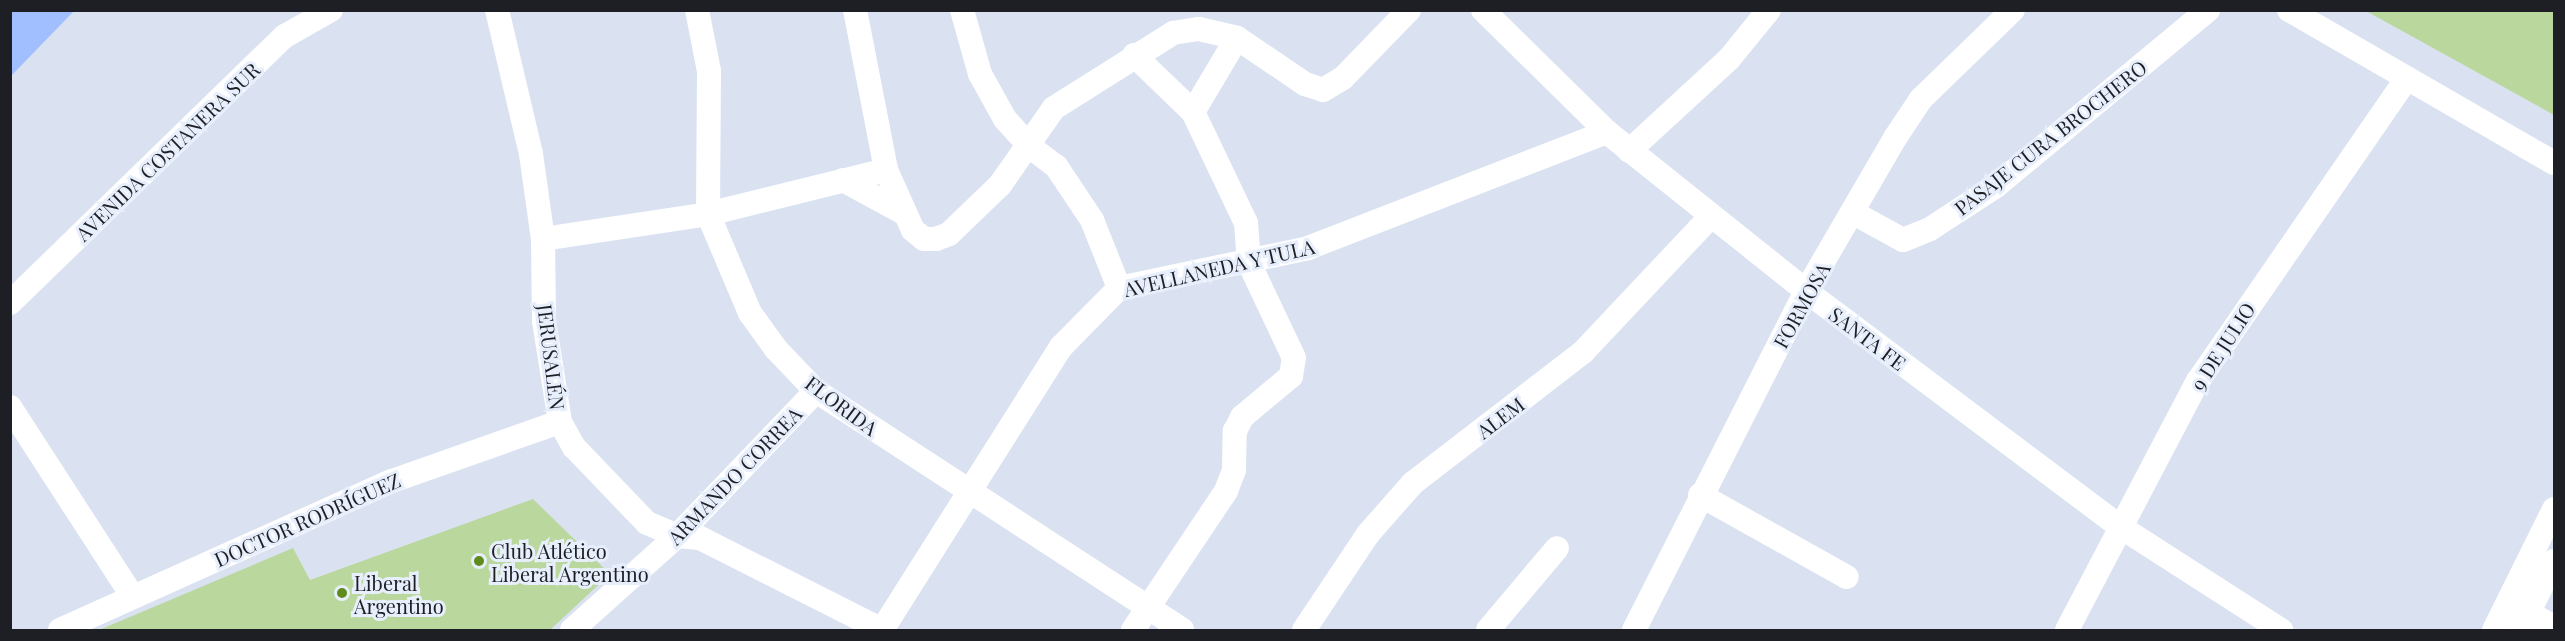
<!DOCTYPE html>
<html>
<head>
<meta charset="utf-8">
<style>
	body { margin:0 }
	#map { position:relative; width:2565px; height:641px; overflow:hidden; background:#dae2f2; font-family:"Playfair Display",serif }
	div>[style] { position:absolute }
	.green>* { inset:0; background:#bad89d }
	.water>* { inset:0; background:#a1bffe }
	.minor>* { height:24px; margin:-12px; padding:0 12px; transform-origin:12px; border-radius:12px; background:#fff }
	.dots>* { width:16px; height:16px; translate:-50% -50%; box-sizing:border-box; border:3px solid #e8effc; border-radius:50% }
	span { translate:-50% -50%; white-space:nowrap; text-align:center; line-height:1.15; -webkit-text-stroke:6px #e8effc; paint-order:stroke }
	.street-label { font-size:20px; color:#1d1f25 }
	.poi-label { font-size:20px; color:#1d1f25 }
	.left { translate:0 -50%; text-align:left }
	.frame { position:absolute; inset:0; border:12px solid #1d1f25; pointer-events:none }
</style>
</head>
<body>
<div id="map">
	<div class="green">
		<i style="clip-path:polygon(2366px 11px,2554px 11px,2554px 115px,2500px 85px)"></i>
		<i style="clip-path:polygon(533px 499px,610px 574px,550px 630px,99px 630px,293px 548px,310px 580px)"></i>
	</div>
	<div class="water">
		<i style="clip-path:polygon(11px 10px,74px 11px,11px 76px,10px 11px)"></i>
	</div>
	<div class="minor">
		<i style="left:497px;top:10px;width:148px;rotate:76.7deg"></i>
		<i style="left:531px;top:154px;width:86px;rotate:82deg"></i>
		<i style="left:543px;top:239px;width:82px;rotate:89.3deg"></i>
		<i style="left:544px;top:321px;width:102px;rotate:81deg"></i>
		<i style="left:560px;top:422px;width:29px;rotate:61deg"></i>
		<i style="left:574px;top:447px;width:105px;rotate:46.2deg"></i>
		<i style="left:647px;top:523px;width:33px;rotate:23deg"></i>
		<i style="left:677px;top:536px;width:23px;rotate:5deg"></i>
		<i style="left:700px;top:538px;width:204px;rotate:26.8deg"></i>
		<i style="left:697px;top:10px;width:62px;rotate:78.9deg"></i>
		<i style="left:709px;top:71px;width:143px;rotate:90.4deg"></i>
		<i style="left:708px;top:214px;width:108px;rotate:67deg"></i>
		<i style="left:750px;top:313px;width:44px;rotate:54.2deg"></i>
		<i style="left:776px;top:349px;width:58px;rotate:46.4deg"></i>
		<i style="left:816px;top:391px;width:437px;rotate:33.1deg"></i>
		<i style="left:855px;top:10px;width:163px;rotate:79deg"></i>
		<i style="left:886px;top:170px;width:66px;rotate:65.8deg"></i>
		<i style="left:913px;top:230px;width:14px;rotate:39deg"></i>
		<i style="left:924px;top:239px;width:12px"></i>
		<i style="left:936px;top:239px;width:14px;rotate:-21deg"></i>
		<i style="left:949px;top:234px;width:71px;rotate:-43.9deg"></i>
		<i style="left:1000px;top:185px;width:94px;rotate:-55deg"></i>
		<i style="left:1054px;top:108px;width:141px;rotate:-32.2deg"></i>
		<i style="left:1173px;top:33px;width:26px;rotate:-9deg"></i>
		<i style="left:1199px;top:29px;width:39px;rotate:13deg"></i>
		<i style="left:1237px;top:38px;width:82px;rotate:34.1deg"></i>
		<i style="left:1305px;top:84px;width:19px;rotate:18deg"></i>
		<i style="left:1323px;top:90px;width:23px;rotate:-31deg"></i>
		<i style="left:1343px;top:78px;width:95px;rotate:-45.9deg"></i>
		<i style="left:962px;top:10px;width:66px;rotate:74.3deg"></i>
		<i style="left:980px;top:74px;width:51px;rotate:60.9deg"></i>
		<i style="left:1005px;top:119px;width:36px;rotate:48deg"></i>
		<i style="left:1029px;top:146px;width:34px;rotate:37deg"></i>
		<i style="left:1056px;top:166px;width:65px;rotate:56.3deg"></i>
		<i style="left:1092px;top:220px;width:73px;rotate:68.3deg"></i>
		<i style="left:1483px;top:10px;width:174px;rotate:44.5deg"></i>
		<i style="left:1607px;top:132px;width:255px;rotate:38.6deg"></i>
		<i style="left:1806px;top:291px;width:391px;rotate:36.9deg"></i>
		<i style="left:2119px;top:526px;width:193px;rotate:32.7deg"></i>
		<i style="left:2289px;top:10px;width:306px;rotate:30deg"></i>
		<i style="left:1193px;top:112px;width:86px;rotate:-59.3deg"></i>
		<i style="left:1629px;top:151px;width:136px;rotate:-42.6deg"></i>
		<i style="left:1729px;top:59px;width:63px;rotate:-50.8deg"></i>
		<i style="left:843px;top:180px;width:67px;rotate:28.5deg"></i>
		<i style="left:1852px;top:212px;width:58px;rotate:28.8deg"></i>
		<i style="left:1903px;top:240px;width:29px;rotate:-22deg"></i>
		<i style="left:1930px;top:229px;width:79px;rotate:-33.1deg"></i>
		<i style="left:1996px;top:186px;width:276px;rotate:-39.7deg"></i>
		<i style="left:543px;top:239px;width:167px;rotate:-8.6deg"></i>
		<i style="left:708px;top:214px;width:183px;rotate:-13.9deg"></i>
		<i style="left:10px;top:303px;width:383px;rotate:-44.2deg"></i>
		<i style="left:285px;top:36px;width:53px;rotate:-29.5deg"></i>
		<i style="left:10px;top:407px;width:226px;rotate:57.1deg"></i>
		<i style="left:1700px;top:495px;width:168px;rotate:29.2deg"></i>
		<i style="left:2516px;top:606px;width:43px;rotate:28.9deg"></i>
		<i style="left:60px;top:630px;width:364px;rotate:-24.2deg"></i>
		<i style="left:392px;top:481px;width:178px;rotate:-19.4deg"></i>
		<i style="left:572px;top:630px;width:141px;rotate:-41.8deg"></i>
		<i style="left:677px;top:536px;width:201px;rotate:-46.2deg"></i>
		<i style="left:882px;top:630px;width:335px;rotate:-57.7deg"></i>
		<i style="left:1061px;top:347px;width:83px;rotate:-45.5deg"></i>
		<i style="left:1119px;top:288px;width:193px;rotate:-11.9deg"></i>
		<i style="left:1308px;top:248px;width:321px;rotate:-21.2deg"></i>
		<i style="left:1133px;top:630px;width:167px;rotate:-56.2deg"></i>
		<i style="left:1226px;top:491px;width:22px;rotate:-69deg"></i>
		<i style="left:1234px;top:470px;width:39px;rotate:-89deg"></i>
		<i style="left:1235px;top:431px;width:16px;rotate:-63deg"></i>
		<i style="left:1242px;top:417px;width:64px;rotate:-39.9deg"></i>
		<i style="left:1291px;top:376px;width:18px;rotate:-81deg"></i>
		<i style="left:1294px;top:358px;width:105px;rotate:-115.3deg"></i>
		<i style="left:1249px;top:263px;width:40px;rotate:-94.3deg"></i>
		<i style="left:1246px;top:223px;width:123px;rotate:-115.5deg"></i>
		<i style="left:1193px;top:112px;width:82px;rotate:-136deg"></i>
		<i style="left:1304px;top:630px;width:115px;rotate:-56.3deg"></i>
		<i style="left:1368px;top:534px;width:68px;rotate:-48.6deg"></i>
		<i style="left:1413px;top:483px;width:215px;rotate:-37.6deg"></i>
		<i style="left:1583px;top:352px;width:187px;rotate:-46.7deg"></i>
		<i style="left:1488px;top:630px;width:107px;rotate:-49.9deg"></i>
		<i style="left:1634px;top:630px;width:380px;rotate:-63.1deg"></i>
		<i style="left:1806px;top:291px;width:177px;rotate:-59.8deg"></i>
		<i style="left:1895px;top:138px;width:47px;rotate:-56.3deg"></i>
		<i style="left:1921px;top:99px;width:128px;rotate:-44.1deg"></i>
		<i style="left:2067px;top:630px;width:281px;rotate:-62.3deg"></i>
		<i style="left:2198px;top:381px;width:367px;rotate:-55.4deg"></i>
		<i style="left:2494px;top:630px;width:135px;rotate:-63.6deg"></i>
		<i style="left:2520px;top:630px;width:77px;rotate:-63.8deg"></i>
	</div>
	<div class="dots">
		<i style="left:479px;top:561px;background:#5f8b1d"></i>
		<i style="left:342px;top:593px;background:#5f8b1d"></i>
	</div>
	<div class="street-label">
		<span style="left:2050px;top:137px;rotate:-38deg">PASAJE CURA BROCHERO</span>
		<span style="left:167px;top:151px;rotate:-44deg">AVENIDA COSTANERA SUR</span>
		<span style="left:1219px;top:267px;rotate:-13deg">AVELLANEDA Y TULA</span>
		<span style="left:1801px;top:305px;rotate:-61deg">FORMOSA</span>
		<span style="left:1868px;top:338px;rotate:37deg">SANTA FE</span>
		<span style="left:2222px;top:346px;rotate:-57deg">9 DE JULIO</span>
		<span style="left:552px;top:357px;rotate:83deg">JERUSALÉN</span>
		<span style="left:842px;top:405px;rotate:37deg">FLORIDA</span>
		<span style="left:1500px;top:417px;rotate:-37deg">ALEM</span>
		<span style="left:734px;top:475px;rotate:-46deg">ARMANDO CORREA</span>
		<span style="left:307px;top:519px;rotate:-24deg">DOCTOR RODRÍGUEZ</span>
	</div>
	<div class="poi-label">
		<span class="left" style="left:491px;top:562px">Club Atlético<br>Liberal Argentino</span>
		<span class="left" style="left:354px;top:594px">Liberal<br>Argentino</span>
	</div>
	<div class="frame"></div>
</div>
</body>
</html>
